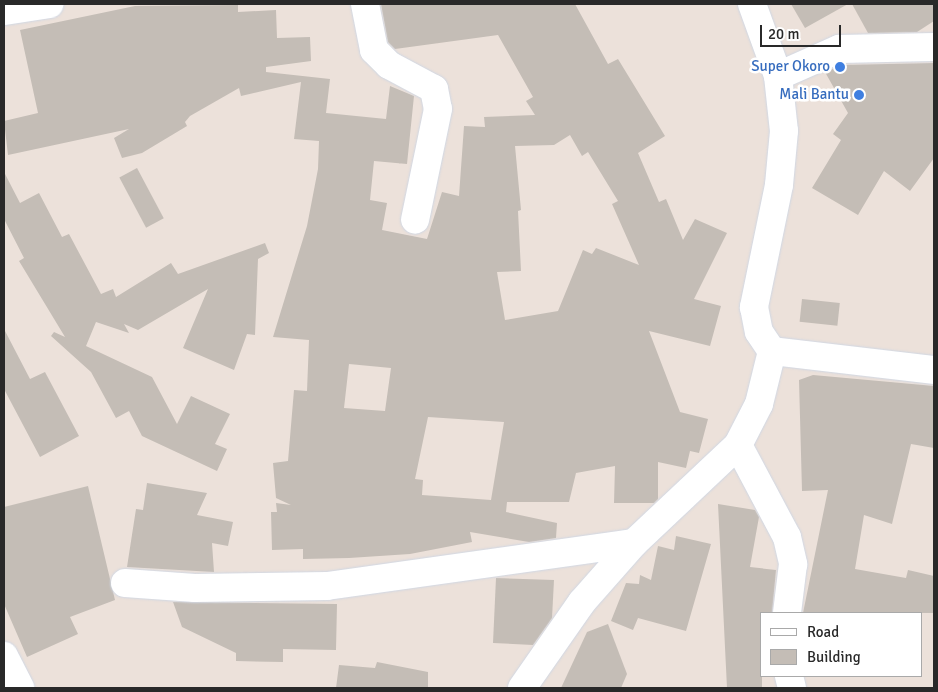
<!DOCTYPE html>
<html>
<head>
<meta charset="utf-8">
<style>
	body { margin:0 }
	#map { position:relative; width:938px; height:692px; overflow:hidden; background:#ece1da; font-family:Signika,sans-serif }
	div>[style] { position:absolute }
	.building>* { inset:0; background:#c4bdb6; transform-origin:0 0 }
	.roads { filter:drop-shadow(0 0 1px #d0d7e3) drop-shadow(0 0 1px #d0d7e3) }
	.street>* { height:28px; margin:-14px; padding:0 14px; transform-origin:14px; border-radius:14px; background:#fff }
	.secondary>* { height:28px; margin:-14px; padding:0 14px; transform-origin:14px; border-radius:14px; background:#fff }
	.dots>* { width:14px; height:14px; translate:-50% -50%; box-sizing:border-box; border:2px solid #fff; border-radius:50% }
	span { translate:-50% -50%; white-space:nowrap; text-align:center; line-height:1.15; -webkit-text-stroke:5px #fff; paint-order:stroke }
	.shop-label { font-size:15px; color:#366cbe }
	.right { translate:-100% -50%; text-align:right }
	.frame { position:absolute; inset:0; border:5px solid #292929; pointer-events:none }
	.legend { position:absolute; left:760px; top:612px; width:162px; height:65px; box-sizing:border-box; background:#fff; border:1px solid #a9a9a9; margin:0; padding:6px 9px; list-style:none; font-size:15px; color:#292929 }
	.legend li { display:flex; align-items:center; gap:10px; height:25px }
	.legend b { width:25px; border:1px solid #a9a9a9 }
	.scale { position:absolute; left:760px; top:25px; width:81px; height:22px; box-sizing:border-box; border:2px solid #292929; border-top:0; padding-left:6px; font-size:15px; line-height:18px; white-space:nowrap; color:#292929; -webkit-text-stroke:4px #fff; paint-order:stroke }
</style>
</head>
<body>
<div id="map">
	<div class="building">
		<i style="clip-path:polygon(evenodd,381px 4px,575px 4px,608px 64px,618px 59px,665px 136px,638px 153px,659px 202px,666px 199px,683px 240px,695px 219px,727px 233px,694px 299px,721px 306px,710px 346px,649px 331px,680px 412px,708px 419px,699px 453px,690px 451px,686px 468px,658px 462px,658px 499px,654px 503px,614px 503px,615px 466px,576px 473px,569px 502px,507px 502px,506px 512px,557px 523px,556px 538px,529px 542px,470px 532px,472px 542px,410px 554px,349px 558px,303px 559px,303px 549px,272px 550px,271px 512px,277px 512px,276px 503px,291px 505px,276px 498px,273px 463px,288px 461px,294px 390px,307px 391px,309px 340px,273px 337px,307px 226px,318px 169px,319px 141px,294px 139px,301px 82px,241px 96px,239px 88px,190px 116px,185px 122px,187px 126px,142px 153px,122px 158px,114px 138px,129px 129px,8px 155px,4px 121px,38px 113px,20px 30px,135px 6px,238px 5px,238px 12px,276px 10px,277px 38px,310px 37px,311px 61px,266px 67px,266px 72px,330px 79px,326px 113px,386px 119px,390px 86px,414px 96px,407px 164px,374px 161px,370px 200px,387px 203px,382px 230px,427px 239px,442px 192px,459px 196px,464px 126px,485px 127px,484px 117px,535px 115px,526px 101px,533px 97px,498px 35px,395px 49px,388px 42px,381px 4px,570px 135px,582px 156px,588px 152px,618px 201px,612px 204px,639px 265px,596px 248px,592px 254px,583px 250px,558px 311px,505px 320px,497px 272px,521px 271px,518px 211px,521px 210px,515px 146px,554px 145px,570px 135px,381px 4px,349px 364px,391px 368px,385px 411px,344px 408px,349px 364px,381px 4px,428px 417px,504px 422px,491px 500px,422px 495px,423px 480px,415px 479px,428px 417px)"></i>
		<i style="clip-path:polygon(791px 4px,848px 4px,805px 28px)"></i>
		<i style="clip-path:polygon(852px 4px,934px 4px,934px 21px,917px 32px,868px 33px)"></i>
		<i style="clip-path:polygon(934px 63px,934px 158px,910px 191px,884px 171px,858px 215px,812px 188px,841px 140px,833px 134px,848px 113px,825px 72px,842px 65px)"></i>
		<i style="left:137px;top:168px;width:57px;height:20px;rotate:62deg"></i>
		<i style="clip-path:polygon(4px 172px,20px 203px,39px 193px,62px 237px,69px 234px,101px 294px,113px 289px,116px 297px,171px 263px,178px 274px,265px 243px,269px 253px,258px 259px,255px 335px,247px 334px,234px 370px,183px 348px,208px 289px,138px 330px,124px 324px,129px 333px,96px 322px,86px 346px,152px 377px,177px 424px,191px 396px,230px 414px,215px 444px,227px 449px,217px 471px,142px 436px,129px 411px,116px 418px,91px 372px,51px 336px,54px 332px,65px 337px,19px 261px,24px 258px,4px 219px)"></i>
		<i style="left:802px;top:299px;width:38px;height:23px;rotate:6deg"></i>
		<i style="clip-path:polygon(4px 329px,30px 379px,45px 372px,79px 436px,40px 457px,4px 389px)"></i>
		<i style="clip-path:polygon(813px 375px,934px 386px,934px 448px,911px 444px,892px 524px,864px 515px,855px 569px,906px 578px,908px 570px,934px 576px,934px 613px,803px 613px,828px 490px,802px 491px,799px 380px)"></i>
		<i style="clip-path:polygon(147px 483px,207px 493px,197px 515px,233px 522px,228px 546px,212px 543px,214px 572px,127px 567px,136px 509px,143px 510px)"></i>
		<i style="clip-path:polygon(88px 486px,115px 600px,70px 617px,78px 634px,27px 657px,4px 604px,4px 507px)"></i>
		<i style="clip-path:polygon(718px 504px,755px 510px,759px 517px,750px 567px,776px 570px,772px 613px,762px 613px,762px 688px,727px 688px)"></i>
		<i style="clip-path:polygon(676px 536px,711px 544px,686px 631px,638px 618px,633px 630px,611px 621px,626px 583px,639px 584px,640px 575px,651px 580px,658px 546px,674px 550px)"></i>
		<i style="clip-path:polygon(496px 578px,554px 580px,552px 618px,533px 645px,493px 643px)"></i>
		<i style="clip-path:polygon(173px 602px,337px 604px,336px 650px,283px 649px,283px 662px,236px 661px,236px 653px,182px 627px)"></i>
		<i style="clip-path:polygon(608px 624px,627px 674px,621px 688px,561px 688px,587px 632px)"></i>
		<i style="clip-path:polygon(377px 662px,428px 672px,428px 688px,336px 688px,339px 665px,375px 668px)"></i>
	</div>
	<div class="roads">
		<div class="street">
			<i style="left:365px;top:4px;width:47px;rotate:78.9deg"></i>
			<i style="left:374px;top:50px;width:21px;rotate:45deg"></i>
			<i style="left:389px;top:65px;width:51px;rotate:28.1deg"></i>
			<i style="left:434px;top:89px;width:20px;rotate:79deg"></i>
			<i style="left:438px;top:109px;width:113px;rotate:101.7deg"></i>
			<i style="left:4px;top:11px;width:46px;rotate:-8.8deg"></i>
			<i style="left:778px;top:76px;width:67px;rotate:-23.9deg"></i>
			<i style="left:839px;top:49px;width:95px;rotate:-1.2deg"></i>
			<i style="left:738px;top:445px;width:104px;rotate:62deg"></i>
			<i style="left:787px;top:537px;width:28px;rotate:77deg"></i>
			<i style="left:793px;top:564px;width:49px;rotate:97deg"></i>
			<i style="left:125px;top:583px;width:70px;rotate:4.1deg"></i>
			<i style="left:195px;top:588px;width:132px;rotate:-0.9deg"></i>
			<i style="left:327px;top:586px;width:310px;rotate:-8deg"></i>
			<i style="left:4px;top:656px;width:36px;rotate:63deg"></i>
			<i style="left:789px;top:676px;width:12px;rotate:76deg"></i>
			<i style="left:522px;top:688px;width:105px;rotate:-55.1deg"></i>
			<i style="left:582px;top:602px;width:79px;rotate:-48.6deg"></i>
			<i style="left:634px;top:543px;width:143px;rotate:-43.3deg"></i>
			<i style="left:738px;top:445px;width:46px;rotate:-62.9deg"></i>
			<i style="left:759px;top:404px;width:55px;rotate:-76.2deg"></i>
		</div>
		<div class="secondary">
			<i style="left:752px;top:4px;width:77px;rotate:70.1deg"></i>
			<i style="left:778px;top:76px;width:55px;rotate:83.8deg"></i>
			<i style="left:784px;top:131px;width:54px;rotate:95.3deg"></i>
			<i style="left:779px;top:185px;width:125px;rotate:101.6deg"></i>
			<i style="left:754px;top:307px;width:25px;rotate:79deg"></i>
			<i style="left:759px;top:332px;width:23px;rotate:56deg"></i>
			<i style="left:772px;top:351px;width:163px;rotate:6.7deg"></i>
		</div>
	</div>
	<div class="dots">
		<i style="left:840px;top:67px;background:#3f7fe0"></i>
		<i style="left:859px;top:95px;background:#3f7fe0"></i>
	</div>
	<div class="shop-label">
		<span class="right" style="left:830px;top:67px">Super Okoro</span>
		<span class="right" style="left:849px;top:95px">Mali Bantu</span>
	</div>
	<div class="frame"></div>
	<ul class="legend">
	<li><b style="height:6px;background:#fff"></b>Road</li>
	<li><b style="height:14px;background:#c4bdb6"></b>Building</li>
	</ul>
	<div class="scale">20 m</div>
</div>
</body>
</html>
